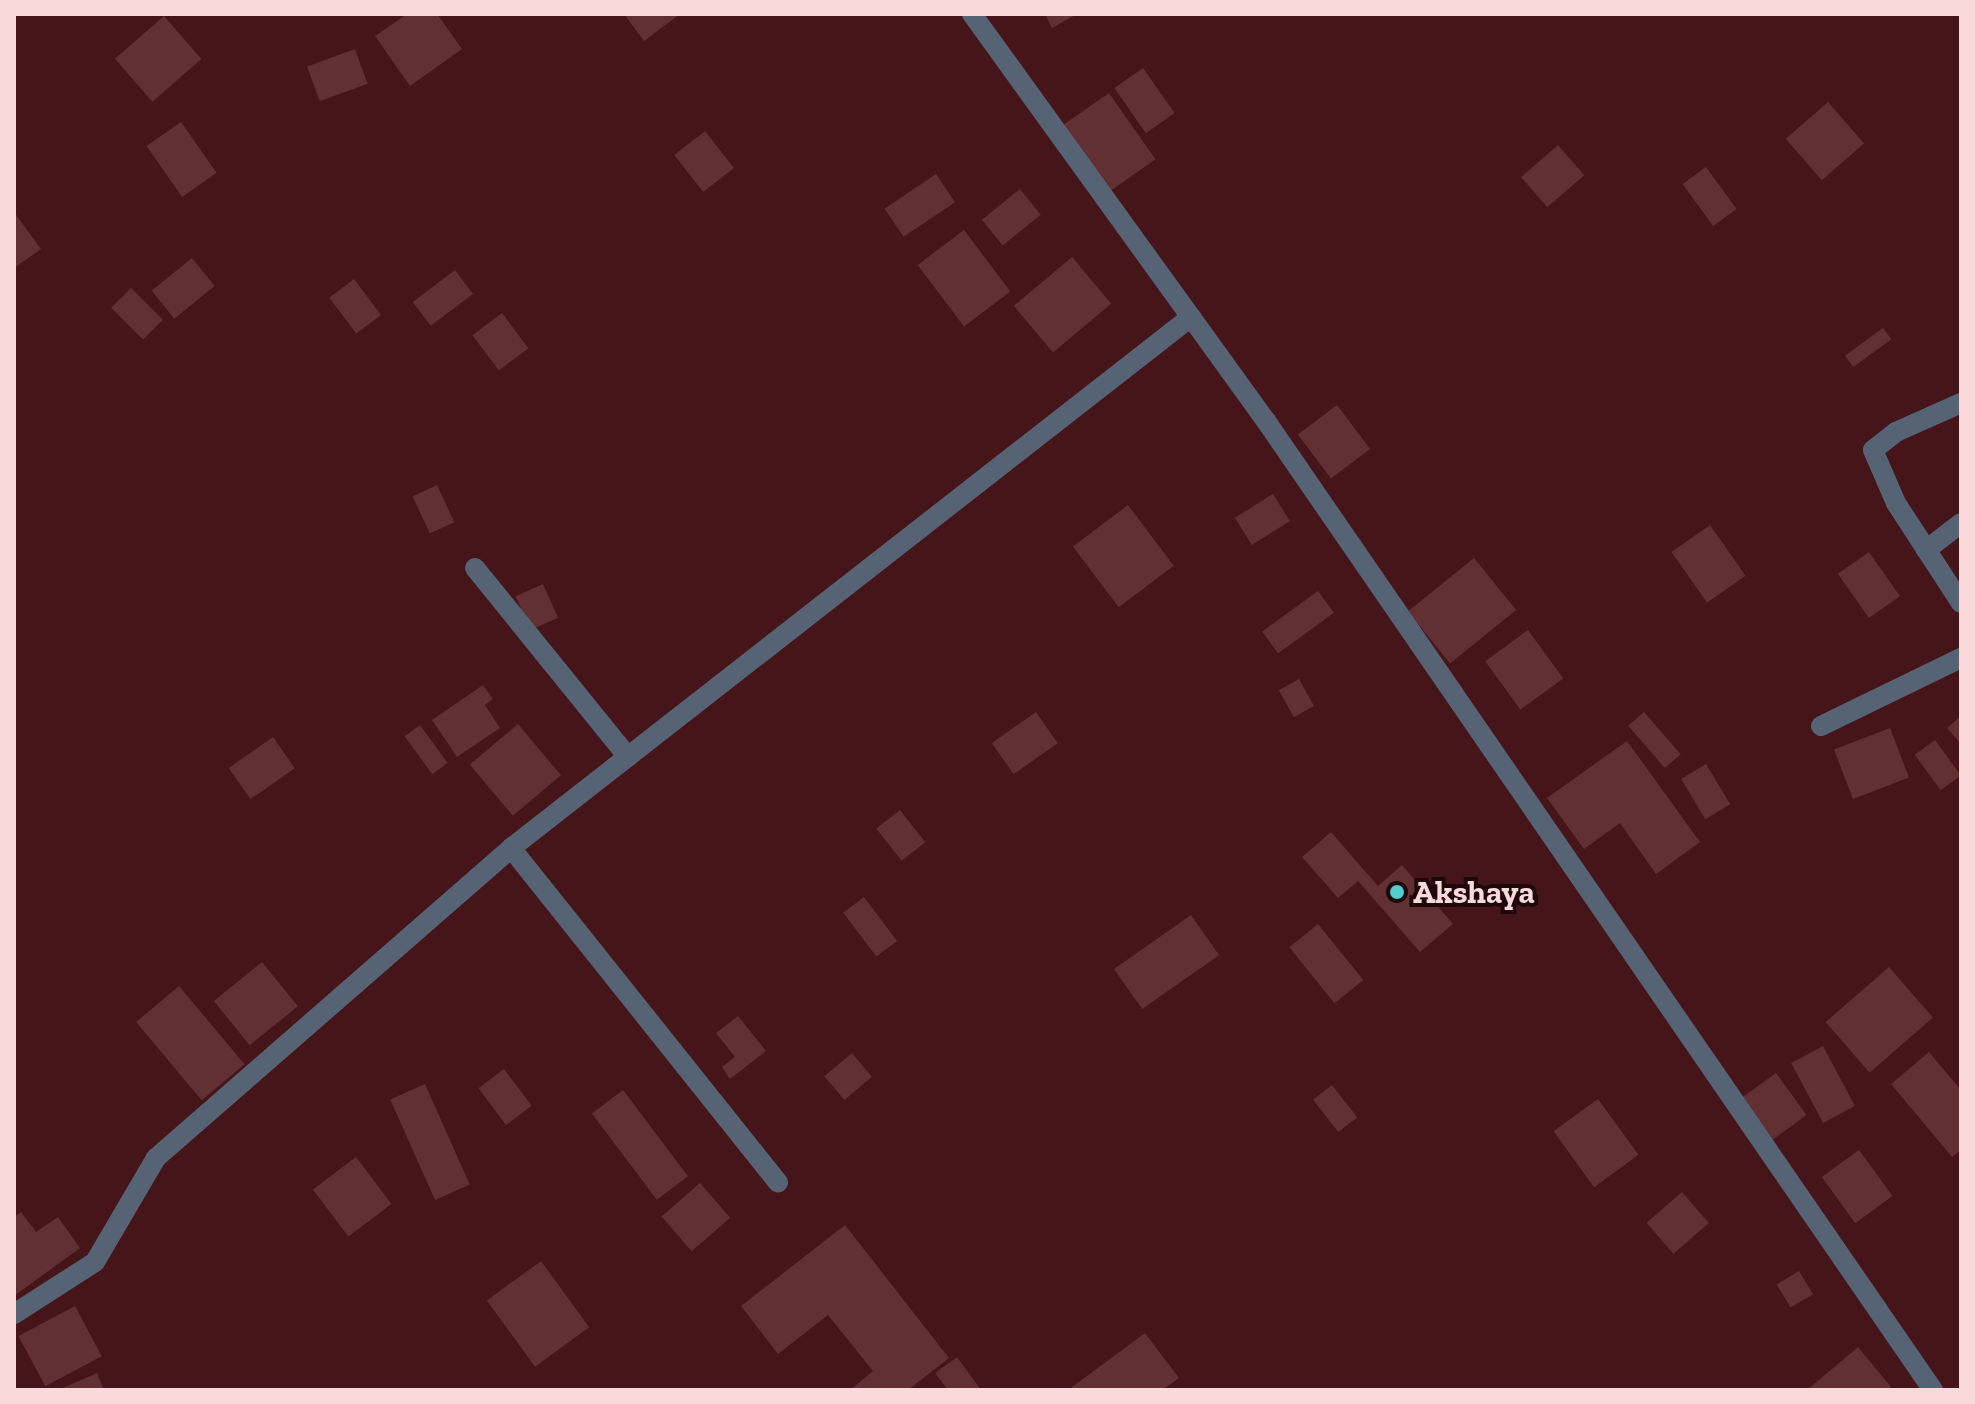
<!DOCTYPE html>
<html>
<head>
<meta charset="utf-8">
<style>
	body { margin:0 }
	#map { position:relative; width:1975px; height:1404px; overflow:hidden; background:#45151a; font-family:"Zilla Slab",serif }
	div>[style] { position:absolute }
	.building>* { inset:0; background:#622f32; transform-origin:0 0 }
	.minor>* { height:20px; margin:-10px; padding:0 10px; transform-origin:10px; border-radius:10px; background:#566375 }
	.dots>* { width:22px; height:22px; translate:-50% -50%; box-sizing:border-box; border:4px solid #1e090a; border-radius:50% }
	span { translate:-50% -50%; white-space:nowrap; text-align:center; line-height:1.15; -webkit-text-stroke:8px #1e090a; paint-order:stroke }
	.poi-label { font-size:32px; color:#fbd9da; font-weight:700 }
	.left { translate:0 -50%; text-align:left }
	.frame { position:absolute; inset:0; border:16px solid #fbd9da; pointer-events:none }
</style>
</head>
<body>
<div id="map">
	<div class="building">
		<i style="clip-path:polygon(407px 14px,437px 14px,462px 49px,410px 86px,375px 36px)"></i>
		<i style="clip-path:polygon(624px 14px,680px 14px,644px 41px)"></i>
		<i style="clip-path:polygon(1045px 14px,1077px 14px,1052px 28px)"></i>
		<i style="left:164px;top:16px;width:57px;height:65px;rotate:49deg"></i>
		<i style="left:355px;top:49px;width:37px;height:51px;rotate:70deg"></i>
		<i style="left:1143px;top:68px;width:55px;height:35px;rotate:55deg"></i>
		<i style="left:1109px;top:93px;width:81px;height:59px;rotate:55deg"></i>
		<i style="left:1828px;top:102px;width:55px;height:56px;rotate:49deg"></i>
		<i style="left:181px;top:122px;width:62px;height:42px;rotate:55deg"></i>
		<i style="left:705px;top:131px;width:47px;height:39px;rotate:52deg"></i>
		<i style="left:1558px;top:145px;width:40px;height:49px;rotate:49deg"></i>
		<i style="left:1706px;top:167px;width:52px;height:29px;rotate:54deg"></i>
		<i style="left:936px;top:174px;width:34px;height:62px;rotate:56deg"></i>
		<i style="left:1020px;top:189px;width:33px;height:49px;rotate:51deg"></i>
		<i style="clip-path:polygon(14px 212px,41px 249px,14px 268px)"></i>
		<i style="left:964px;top:230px;width:77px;height:58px;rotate:53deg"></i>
		<i style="left:1072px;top:257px;width:61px;height:76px;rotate:50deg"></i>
		<i style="left:192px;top:258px;width:36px;height:52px;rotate:51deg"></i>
		<i style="left:455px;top:270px;width:30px;height:53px;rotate:53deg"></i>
		<i style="left:354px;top:279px;width:45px;height:31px;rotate:53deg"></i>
		<i style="left:131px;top:288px;width:45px;height:28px;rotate:45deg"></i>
		<i style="left:502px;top:313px;width:44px;height:37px;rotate:53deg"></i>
		<i style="left:1883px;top:328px;width:14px;height:47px;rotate:54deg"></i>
		<i style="left:1337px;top:405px;width:55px;height:49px;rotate:53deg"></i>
		<i style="left:437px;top:485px;width:41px;height:27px;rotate:65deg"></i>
		<i style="left:1273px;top:494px;width:32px;height:45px;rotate:58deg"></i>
		<i style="left:1128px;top:505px;width:76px;height:69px;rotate:53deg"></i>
		<i style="left:1710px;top:525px;width:62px;height:47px;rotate:55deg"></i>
		<i style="left:1869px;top:552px;width:54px;height:38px;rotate:55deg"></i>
		<i style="left:1474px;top:558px;width:67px;height:85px;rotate:51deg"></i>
		<i style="left:543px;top:584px;width:37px;height:30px;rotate:66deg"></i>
		<i style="left:1318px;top:591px;width:27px;height:69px;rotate:54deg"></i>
		<i style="left:1528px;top:630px;width:60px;height:53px;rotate:54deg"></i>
		<i style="left:1299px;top:679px;width:31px;height:23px;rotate:61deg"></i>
		<i style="clip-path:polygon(483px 685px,493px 699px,485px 705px,500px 728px,457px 757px,432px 720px)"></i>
		<i style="left:1036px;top:712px;width:38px;height:54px;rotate:55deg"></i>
		<i style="left:1644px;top:712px;width:56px;height:21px;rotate:49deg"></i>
		<i style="clip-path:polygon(1961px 716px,1961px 744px,1947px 728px)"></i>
		<i style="left:518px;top:724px;width:67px;height:63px;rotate:50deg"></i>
		<i style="left:420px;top:725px;width:47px;height:19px;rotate:54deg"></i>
		<i style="left:1890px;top:728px;width:53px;height:60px;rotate:69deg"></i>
		<i style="left:273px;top:737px;width:38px;height:54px;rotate:55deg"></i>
		<i style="left:1935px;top:740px;width:44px;height:25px;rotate:54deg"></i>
		<i style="clip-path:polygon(1627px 741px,1700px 842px,1656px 874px,1620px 823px,1584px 849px,1547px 798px)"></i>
		<i style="left:1706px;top:764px;width:47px;height:29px;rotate:59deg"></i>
		<i style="left:900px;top:810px;width:41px;height:30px;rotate:52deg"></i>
		<i style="clip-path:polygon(1331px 832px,1378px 886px,1402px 865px,1453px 924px,1420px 952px,1358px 881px,1338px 898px,1302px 857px)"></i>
		<i style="left:864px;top:897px;width:55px;height:26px;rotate:53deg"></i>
		<i style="left:1191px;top:915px;width:49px;height:94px;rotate:55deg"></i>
		<i style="left:1318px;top:924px;width:72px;height:37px;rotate:51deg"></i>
		<i style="left:262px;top:962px;width:57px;height:62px;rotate:51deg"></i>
		<i style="left:1889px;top:967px;width:67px;height:84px;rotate:49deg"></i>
		<i style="left:179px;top:986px;width:102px;height:56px;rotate:50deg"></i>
		<i style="clip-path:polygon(738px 1016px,766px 1051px,730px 1079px,722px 1067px,735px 1057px,716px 1033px)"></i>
		<i style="left:1823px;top:1046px;width:68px;height:36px;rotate:62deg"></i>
		<i style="clip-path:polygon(1929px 1052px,1961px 1090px,1961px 1150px,1952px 1157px,1891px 1084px)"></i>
		<i style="left:852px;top:1053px;width:31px;height:36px;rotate:50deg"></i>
		<i style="left:504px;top:1069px;width:46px;height:32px;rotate:53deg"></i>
		<i style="left:1776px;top:1073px;width:52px;height:44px;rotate:54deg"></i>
		<i style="left:425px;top:1084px;width:110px;height:38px;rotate:66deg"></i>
		<i style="left:1332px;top:1085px;width:41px;height:24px;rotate:52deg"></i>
		<i style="left:623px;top:1090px;width:108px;height:39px;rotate:53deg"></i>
		<i style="left:1598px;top:1099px;width:69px;height:55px;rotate:54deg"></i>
		<i style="left:1859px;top:1150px;width:57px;height:46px;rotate:54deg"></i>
		<i style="left:356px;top:1157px;width:59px;height:54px;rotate:53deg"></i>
		<i style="left:700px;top:1183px;width:46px;height:51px;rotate:49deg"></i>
		<i style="left:1682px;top:1192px;width:41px;height:47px;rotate:49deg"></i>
		<i style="clip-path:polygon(21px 1212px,36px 1232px,58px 1217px,80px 1248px,14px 1296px,14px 1217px)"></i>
		<i style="clip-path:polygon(845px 1225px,949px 1358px,908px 1390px,850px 1390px,873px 1371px,828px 1315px,778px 1354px,741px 1306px)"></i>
		<i style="left:541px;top:1261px;width:82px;height:67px;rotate:54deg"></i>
		<i style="left:1799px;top:1271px;width:27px;height:26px;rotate:59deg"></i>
		<i style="left:75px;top:1306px;width:57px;height:64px;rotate:62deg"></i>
		<i style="clip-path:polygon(1145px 1333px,1179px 1378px,1162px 1390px,1068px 1390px)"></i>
		<i style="clip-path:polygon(1858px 1347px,1891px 1387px,1888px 1390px,1807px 1390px)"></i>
		<i style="clip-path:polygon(957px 1357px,981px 1390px,948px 1390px,935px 1373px)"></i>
		<i style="clip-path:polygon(97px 1373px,104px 1390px,58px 1390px)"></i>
	</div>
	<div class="minor">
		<i style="left:972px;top:14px;width:502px;rotate:54.16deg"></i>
		<i style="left:1266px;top:421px;width:1176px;rotate:55.46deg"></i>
		<i style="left:1961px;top:403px;width:71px;rotate:156deg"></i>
		<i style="left:1896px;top:432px;width:29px;rotate:142deg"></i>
		<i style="left:1873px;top:450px;width:58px;rotate:66.5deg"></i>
		<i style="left:1896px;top:503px;width:119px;rotate:57deg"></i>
		<i style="left:1926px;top:550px;width:44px;rotate:-37.6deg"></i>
		<i style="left:475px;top:568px;width:243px;rotate:51deg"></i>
		<i style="left:1821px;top:726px;width:156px;rotate:-25.9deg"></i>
		<i style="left:511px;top:848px;width:428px;rotate:51.4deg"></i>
		<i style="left:14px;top:1314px;width:96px;rotate:-32.7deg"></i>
		<i style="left:95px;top:1262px;width:121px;rotate:-59.6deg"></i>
		<i style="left:156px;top:1158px;width:471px;rotate:-41.1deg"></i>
		<i style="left:511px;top:848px;width:863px;rotate:-37.99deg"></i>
	</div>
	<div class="dots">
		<i style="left:1397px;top:892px;background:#52cdcf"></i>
	</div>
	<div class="poi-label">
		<span class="left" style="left:1413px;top:892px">Akshaya</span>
	</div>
	<div class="frame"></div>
</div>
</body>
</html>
